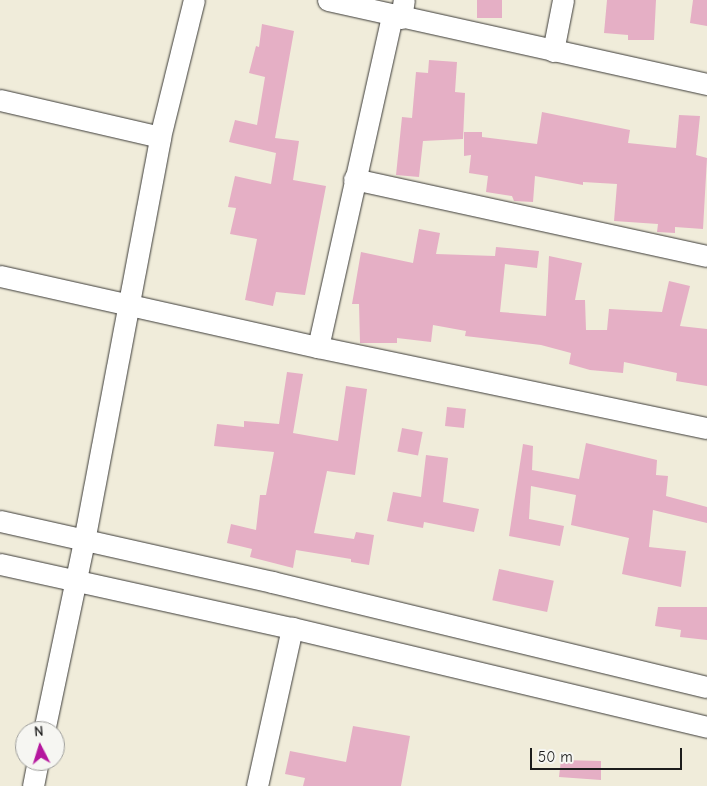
<!DOCTYPE html>
<html>
<head>
<meta charset="utf-8">
<style>
	body { margin:0 }
	#map { position:relative; width:707px; height:786px; overflow:hidden; background:#f0ecda; font-family:"Comic Neue",sans-serif }
	div>[style] { position:absolute }
	.building>* { inset:0; background:#e5afc5; transform-origin:0 0 }
	.roads { filter:drop-shadow(0 0 1px #3c3b38) drop-shadow(0 0 1px #3c3b38) }
	.minor>* { height:21px; margin:-10.5px; padding:0 10.5px; transform-origin:10.5px; border-radius:10.5px; background:#fff }
	span { translate:-50% -50%; white-space:nowrap; text-align:center; line-height:1.15; -webkit-text-stroke:4.5px #f6f6f2; paint-order:stroke }
	.north { position:absolute; left:15px; top:721px; width:50px; height:50px; box-sizing:border-box; background:#f6f6f2; border:1px solid #9f9f9c; border-radius:50%; rotate:355deg; font-size:14px; font-weight:700; line-height:20px; text-align:center; color:#1c1c1c }
	.north::after { content:''; display:block; margin:auto; width:18px; height:22px; background:#b5179e; clip-path:polygon(50% 0,100% 100%,50% 72%,0 100%) }
	.scale { position:absolute; left:530px; top:748px; width:152px; height:22px; box-sizing:border-box; border:2px solid #1c1c1c; border-top:0; padding-left:6px; font-size:15px; line-height:18px; white-space:nowrap; color:#1c1c1c; -webkit-text-stroke:4px #f6f6f2; paint-order:stroke }
</style>
</head>
<body>
<div id="map">
	<div class="building">
		<i style="left:477px;top:0;width:25px;height:18px"></i>
		<i style="clip-path:polygon(607px 0,656px 0,654px 40px,628px 40px,628px 35px,604px 33px)"></i>
		<i style="clip-path:polygon(693px 0,707px 0,707px 26px,690px 23px)"></i>
		<i style="clip-path:polygon(262px 24px,294px 31px,275px 138px,299px 141px,293px 180px,326px 186px,305px 295px,276px 292px,273px 306px,245px 300px,257px 239px,230px 234px,236px 208px,228px 207px,235px 176px,271px 184px,276px 153px,229px 142px,235px 120px,257px 125px,265px 77px,249px 73px,256px 46px,259px 47px)"></i>
		<i style="clip-path:polygon(429px 60px,457px 62px,455px 92px,465px 93px,463px 139px,423px 141px,419px 177px,396px 175px,402px 117px,412px 118px,416px 72px,428px 73px)"></i>
		<i style="clip-path:polygon(542px 112px,630px 130px,628px 143px,676px 148px,679px 115px,700px 116px,696px 155px,707px 158px,703px 229px,675px 227px,675px 233px,657px 232px,658px 224px,614px 221px,617px 184px,583px 182px,583px 185px,535px 176px,533px 202px,514px 201px,512px 196px,486px 192px,488px 176px,469px 173px,471px 155px,464px 156px,464px 132px,482px 132px,482px 137px,537px 144px)"></i>
		<i style="clip-path:polygon(419px 229px,440px 233px,436px 254px,495px 256px,496px 247px,539px 251px,537px 268px,505px 264px,500px 312px,546px 316px,549px 256px,582px 263px,575px 300px,585px 300px,586px 330px,607px 330px,609px 309px,662px 312px,669px 281px,690px 286px,680px 326px,707px 329px,707px 386px,676px 381px,677px 373px,624px 362px,623px 373px,590px 370px,569px 364px,571px 353px,541px 345px,465px 336px,466px 331px,433px 325px,431px 342px,397px 338px,397px 343px,360px 343px,359px 304px,352px 304px,361px 252px,413px 263px)"></i>
		<i style="clip-path:polygon(287px 372px,303px 374px,293px 433px,338px 441px,346px 386px,367px 389px,355px 475px,327px 471px,314px 533px,354px 539px,356px 532px,374px 535px,369px 565px,351px 562px,351px 559px,296px 550px,293px 568px,250px 557px,252px 549px,227px 543px,231px 524px,256px 530px,260px 495px,266px 495px,274px 452px,214px 446px,217px 424px,244px 427px,244px 421px,279px 424px)"></i>
		<i style="left:447px;top:407px;width:19px;height:19px;rotate:6deg"></i>
		<i style="left:402px;top:428px;width:21px;height:24px;rotate:11deg"></i>
		<i style="clip-path:polygon(586px 443px,657px 460px,656px 475px,668px 476px,666px 496px,707px 507px,707px 523px,653px 510px,649px 547px,686px 551px,681px 587px,622px 574px,629px 538px,571px 525px,576px 495px,531px 486px,529px 519px,564px 526px,560px 546px,509px 536px,523px 444px,533px 446px,532px 470px,579px 479px)"></i>
		<i style="clip-path:polygon(426px 455px,448px 458px,443px 502px,479px 509px,474px 532px,424px 522px,423px 528px,387px 521px,393px 492px,421px 497px)"></i>
		<i style="left:499px;top:569px;width:56px;height:32px;rotate:12deg"></i>
		<i style="clip-path:polygon(658px 607px,707px 607px,707px 640px,680px 637px,681px 630px,655px 626px)"></i>
		<i style="clip-path:polygon(353px 726px,410px 736px,401px 786px,303px 786px,305px 778px,285px 774px,290px 751px,346px 762px)"></i>
		<i style="clip-path:polygon(561px 760px,601px 761px,601px 780px,559px 777px)"></i>
	</div>
	<div class="roads">
		<div class="minor">
			<i style="left:328px;top:0;width:388px;rotate:12.5deg"></i>
			<i style="left:401px;top:18px;width:18px;rotate:-81deg"></i>
			<i style="left:553px;top:51px;width:52px;rotate:-78.9deg"></i>
			<i style="left:0;top:100px;width:164px;rotate:13deg"></i>
			<i style="left:354px;top:179px;width:361px;rotate:12.3deg"></i>
			<i style="left:0;top:276px;width:326px;rotate:12.6deg"></i>
			<i style="left:318px;top:347px;width:397px;rotate:11.8deg"></i>
			<i style="left:318px;top:347px;width:339px;rotate:-77.4deg"></i>
			<i style="left:0;top:521px;width:279px;rotate:12.6deg"></i>
			<i style="left:272px;top:582px;width:447px;rotate:13.6deg"></i>
			<i style="left:0;top:564px;width:299px;rotate:12.4deg"></i>
			<i style="left:292px;top:628px;width:427px;rotate:13.4deg"></i>
			<i style="left:44px;top:731px;width:194px;rotate:-78.1deg"></i>
			<i style="left:84px;top:541px;width:411px;rotate:-79.3deg"></i>
			<i style="left:160px;top:137px;width:141px;rotate:-76.1deg"></i>
			<i style="left:33px;top:786px;width:25px;rotate:-79deg"></i>
			<i style="left:257px;top:786px;width:162px;rotate:-77.5deg"></i>
		</div>
	</div>
	<div class="north">N</div>
	<div class="scale">50 m</div>
</div>
</body>
</html>
